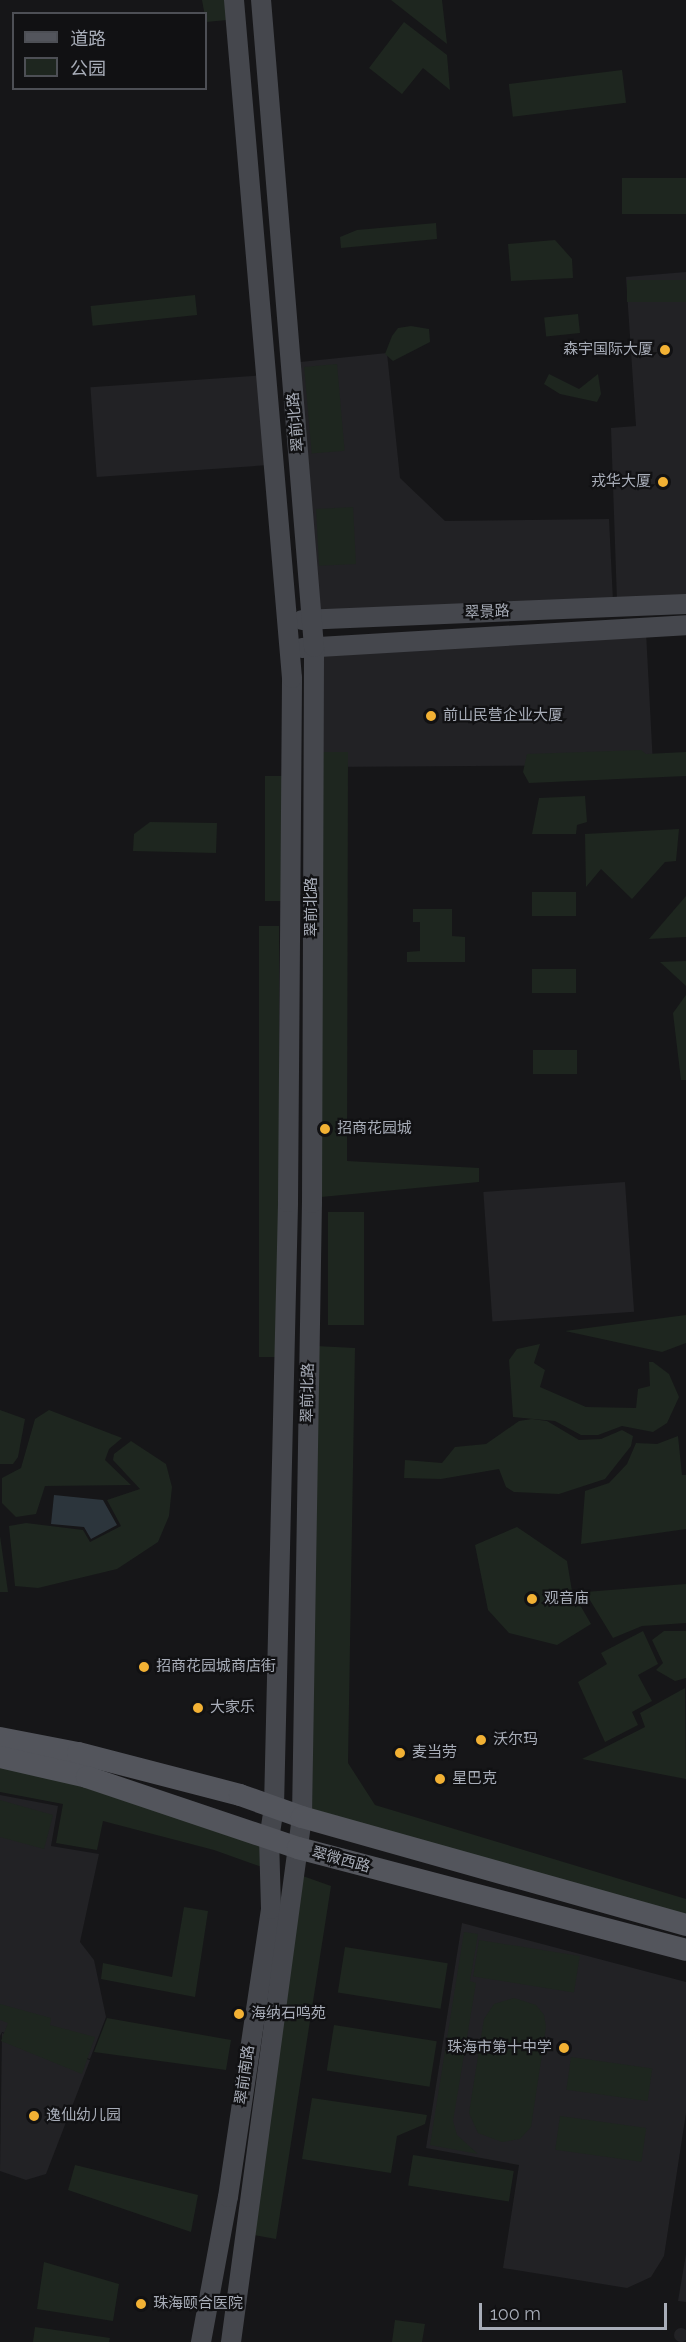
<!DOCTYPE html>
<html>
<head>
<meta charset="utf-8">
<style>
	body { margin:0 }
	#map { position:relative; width:686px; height:2342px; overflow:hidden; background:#161618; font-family:Raleway,"Noto Sans SC",sans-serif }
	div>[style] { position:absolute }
	.built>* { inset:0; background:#222225; transform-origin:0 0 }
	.round { border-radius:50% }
	.green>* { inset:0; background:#1e261f; transform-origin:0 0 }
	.water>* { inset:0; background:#2c353c }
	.secondary>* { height:20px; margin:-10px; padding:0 10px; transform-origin:10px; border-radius:10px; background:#45474d }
	.primary>* { height:22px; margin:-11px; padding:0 11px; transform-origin:11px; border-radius:11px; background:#53555c }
	.dots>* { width:16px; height:16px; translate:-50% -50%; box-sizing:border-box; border:3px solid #111113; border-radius:50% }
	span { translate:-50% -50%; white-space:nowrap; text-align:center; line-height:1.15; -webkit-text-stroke:4.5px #111113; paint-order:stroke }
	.poi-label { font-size:15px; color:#a8adb8 }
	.right { translate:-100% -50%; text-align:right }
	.left { translate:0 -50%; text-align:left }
	.street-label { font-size:15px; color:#a8adb8 }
	.legend { position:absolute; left:12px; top:12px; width:195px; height:78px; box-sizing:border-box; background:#111113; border:2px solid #4d4f55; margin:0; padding:8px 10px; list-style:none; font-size:18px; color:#a8adb8 }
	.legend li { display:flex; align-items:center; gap:12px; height:30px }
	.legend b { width:30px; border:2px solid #4d4f55 }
	.scale { position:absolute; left:479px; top:2303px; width:188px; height:27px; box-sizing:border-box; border:3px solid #a8adb8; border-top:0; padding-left:8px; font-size:18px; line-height:21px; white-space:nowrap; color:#a8adb8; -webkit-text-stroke:4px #111113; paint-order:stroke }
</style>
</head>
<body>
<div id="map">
	<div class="built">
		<i style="clip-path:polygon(686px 272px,686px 599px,617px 601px,611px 428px,636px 426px,626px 277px)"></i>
		<i style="clip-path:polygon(387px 353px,400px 478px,445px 521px,609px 519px,613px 601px,318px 613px,300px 362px)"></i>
		<i style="left:266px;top:375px;width:90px;height:176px;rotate:86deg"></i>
		<i style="clip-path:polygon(646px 632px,653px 765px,317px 767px,318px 650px)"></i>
		<i style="left:625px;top:1182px;width:130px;height:142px;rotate:86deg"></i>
		<i style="clip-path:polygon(0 1795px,58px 1806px,51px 1846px,99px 1854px,80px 1942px,94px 1960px,106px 2017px,90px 2059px,2px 2032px,0 2036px)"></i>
		<i style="clip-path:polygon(462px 1923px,686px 1982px,686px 2113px,664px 2256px,651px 2277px,627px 2288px,503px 2268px,519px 2165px,426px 2148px)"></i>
		<i style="clip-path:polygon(2px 2033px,90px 2060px,46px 2174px,26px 2180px,0 2171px)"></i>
		<i style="clip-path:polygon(686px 2254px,686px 2302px,678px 2301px)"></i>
		<i class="round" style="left:674px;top:2328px;width:14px;height:14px"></i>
	</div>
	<div class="green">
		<i style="clip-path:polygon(202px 0,225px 0,227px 20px,206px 22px)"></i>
		<i style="clip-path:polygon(391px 0,442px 0,447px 44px)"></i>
		<i style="clip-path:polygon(404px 22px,447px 55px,450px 90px,423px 68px,402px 94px,369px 68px)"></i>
		<i style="left:622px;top:70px;width:33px;height:114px;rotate:83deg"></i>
		<i style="left:686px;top:178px;width:36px;height:64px;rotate:90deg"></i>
		<i style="clip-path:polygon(436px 223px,437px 239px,341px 248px,340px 237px,357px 230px)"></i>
		<i style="clip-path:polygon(555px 240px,572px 259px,573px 278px,511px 281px,508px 244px)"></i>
		<i style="left:686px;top:280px;width:22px;height:59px;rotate:90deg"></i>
		<i style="left:195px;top:295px;width:20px;height:105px;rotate:84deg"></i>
		<i style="left:578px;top:314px;width:19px;height:34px;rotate:84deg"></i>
		<i style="clip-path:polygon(411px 326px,429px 329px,430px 342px,393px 361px,385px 354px,392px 336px,398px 328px)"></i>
		<i style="left:337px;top:364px;width:87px;height:33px;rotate:85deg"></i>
		<i style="clip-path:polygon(549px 374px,579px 389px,598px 374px,601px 394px,597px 402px,560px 394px,544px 384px)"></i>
		<i style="left:353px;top:507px;width:57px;height:37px;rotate:87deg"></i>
		<i style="clip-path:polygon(641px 750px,646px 754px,686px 752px,686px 776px,529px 783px,523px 772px,527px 754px)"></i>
		<i style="clip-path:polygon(323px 752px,348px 752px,347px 1161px,479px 1168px,479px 1182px,321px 1197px)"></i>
		<i style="left:265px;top:776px;width:17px;height:125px"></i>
		<i style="clip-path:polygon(585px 796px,587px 822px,577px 825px,576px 834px,532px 834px,539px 798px)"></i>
		<i style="clip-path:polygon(150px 822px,217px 823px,216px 853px,133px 851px,134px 834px)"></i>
		<i style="clip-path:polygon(679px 829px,676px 861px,665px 862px,632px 899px,601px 869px,586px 887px,585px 834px)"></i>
		<i style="left:532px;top:892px;width:44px;height:24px"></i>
		<i style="clip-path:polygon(686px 896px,686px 937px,649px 939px)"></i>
		<i style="clip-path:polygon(413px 909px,452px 909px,452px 936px,465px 937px,465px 962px,407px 962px,407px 952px,420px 951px,420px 922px,413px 922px)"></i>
		<i style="left:259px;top:926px;width:20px;height:431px"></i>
		<i style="clip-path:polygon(686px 961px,686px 986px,660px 962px)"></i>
		<i style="left:576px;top:969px;width:24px;height:44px;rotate:90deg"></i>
		<i style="clip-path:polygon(686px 995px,686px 1080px,681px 1080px,673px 1013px)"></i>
		<i style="left:533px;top:1050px;width:44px;height:24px"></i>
		<i style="left:364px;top:1212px;width:113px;height:36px;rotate:90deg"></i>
		<i style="clip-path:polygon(686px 1315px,686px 1343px,662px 1352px,565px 1331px)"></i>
		<i style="clip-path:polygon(540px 1344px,534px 1363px,545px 1370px,540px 1387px,586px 1407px,636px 1408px,638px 1389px,650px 1386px,649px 1362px,653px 1362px,669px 1374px,679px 1397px,667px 1423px,653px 1432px,622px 1426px,598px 1435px,581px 1435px,555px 1421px,513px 1417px,509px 1360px,517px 1349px)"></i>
		<i style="clip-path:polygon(316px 1346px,355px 1348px,348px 1763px,375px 1805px,686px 1899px,686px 1916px,312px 1809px)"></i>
		<i style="clip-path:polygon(0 1410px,25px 1419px,18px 1457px,13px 1464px,0 1464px)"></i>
		<i style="clip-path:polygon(49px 1410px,122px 1438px,109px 1449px,105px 1460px,131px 1485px,45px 1486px,36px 1514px,16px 1517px,2px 1503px,2px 1478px,21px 1468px,35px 1419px)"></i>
		<i style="clip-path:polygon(532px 1419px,547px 1421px,579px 1440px,601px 1439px,622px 1430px,633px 1436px,631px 1446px,605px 1479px,559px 1494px,514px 1492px,506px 1487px,499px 1469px,441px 1479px,404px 1478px,405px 1460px,442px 1463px,455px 1447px,486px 1444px,519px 1421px)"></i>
		<i style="clip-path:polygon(678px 1436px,682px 1475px,686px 1475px,686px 1529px,581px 1544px,585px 1491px,609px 1483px,627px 1464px,636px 1443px,657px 1444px)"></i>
		<i style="clip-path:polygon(131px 1441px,166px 1464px,172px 1487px,169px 1516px,158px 1542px,117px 1569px,38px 1588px,15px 1586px,9px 1526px,26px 1523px,83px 1530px,90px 1542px,121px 1526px,107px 1500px,140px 1489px,113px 1460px,114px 1454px)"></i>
		<i style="clip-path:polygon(517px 1527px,567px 1561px,572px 1591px,591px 1624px,557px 1645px,509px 1633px,488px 1610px,475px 1545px)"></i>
		<i style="clip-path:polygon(0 1536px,8px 1592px,0 1592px)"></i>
		<i style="clip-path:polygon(686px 1584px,686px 1623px,642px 1626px,613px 1638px,585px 1592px)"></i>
		<i style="clip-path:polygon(643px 1631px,658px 1664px,638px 1675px,652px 1701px,632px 1712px,638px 1725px,605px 1742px,578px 1682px,607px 1664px,601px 1653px)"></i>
		<i style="clip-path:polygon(664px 1631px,686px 1631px,686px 1678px,675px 1681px,656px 1670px,663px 1663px,652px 1640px)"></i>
		<i style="clip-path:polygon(685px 1688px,686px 1779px,582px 1759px,645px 1727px,640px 1713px)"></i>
		<i style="clip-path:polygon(0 1762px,266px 1842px,262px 1867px,214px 1850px,103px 1821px,97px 1850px,56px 1843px,63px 1804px,0 1792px)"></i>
		<i style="clip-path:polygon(0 1800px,53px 1815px,44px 1849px,0 1837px)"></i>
		<i style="clip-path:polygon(300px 1875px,331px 1886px,276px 2239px,254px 2235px)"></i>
		<i style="clip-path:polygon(184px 1907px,208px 1911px,195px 1997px,101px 1979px,103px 1963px,172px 1977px)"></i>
		<i style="clip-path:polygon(464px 1932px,478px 1934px,470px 1981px,476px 1983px,453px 2121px,457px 2135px,478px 2154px,430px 2145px)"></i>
		<i style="left:479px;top:1940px;width:102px;height:37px;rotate:9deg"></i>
		<i style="left:345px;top:1947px;width:104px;height:46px;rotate:9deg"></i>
		<i style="clip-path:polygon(514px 1998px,536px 2005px,544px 2015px,546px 2027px,531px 2127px,520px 2139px,502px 2142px,478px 2133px,469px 2113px,484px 2019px,494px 2004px)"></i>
		<i style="clip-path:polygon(0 2004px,51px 2018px,50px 2025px,95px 2037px,82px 2074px,1px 2041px,8px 2023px,0 2020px)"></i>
		<i style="clip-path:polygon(107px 2018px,231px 2040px,226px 2070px,94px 2052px)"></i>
		<i style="left:334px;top:2025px;width:104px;height:46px;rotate:9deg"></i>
		<i style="left:571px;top:2057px;width:82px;height:33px;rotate:8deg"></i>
		<i style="clip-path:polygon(312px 2098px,427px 2115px,425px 2124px,397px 2136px,391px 2173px,302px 2159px)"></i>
		<i style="left:560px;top:2116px;width:87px;height:34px;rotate:8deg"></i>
		<i style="left:413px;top:2155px;width:102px;height:31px;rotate:9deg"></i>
		<i style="clip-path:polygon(75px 2165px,198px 2195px,191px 2232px,68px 2190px)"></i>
		<i style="clip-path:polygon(44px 2262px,119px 2284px,113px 2321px,37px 2309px)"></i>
		<i style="clip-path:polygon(395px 2320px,425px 2324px,422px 2342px,392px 2342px)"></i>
		<i style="clip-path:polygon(35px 2327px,110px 2338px,109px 2342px,33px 2342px)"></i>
	</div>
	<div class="water">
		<i style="clip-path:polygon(54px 1495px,103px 1500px,117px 1525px,91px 1539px,84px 1527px,51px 1524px)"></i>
	</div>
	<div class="secondary">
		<i style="left:302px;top:620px;width:384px;rotate:-2.4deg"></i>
		<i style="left:302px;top:648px;width:385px;rotate:-3.4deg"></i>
		<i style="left:201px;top:2342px;width:147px;rotate:-79.5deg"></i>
		<i style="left:228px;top:2197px;width:291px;rotate:-81.5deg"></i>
		<i style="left:271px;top:1909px;width:70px;rotate:-91.6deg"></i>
		<i style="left:269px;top:1839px;width:32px;rotate:-81deg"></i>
		<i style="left:274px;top:1807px;width:605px;rotate:-88.67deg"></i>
		<i style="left:288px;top:1202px;width:524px;rotate:-89.56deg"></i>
		<i style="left:292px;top:678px;width:680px;rotate:-94.89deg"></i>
		<i style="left:231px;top:2342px;width:530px;rotate:-82.3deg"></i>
		<i style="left:302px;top:1817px;width:614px;rotate:-89.07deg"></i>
		<i style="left:312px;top:1203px;width:556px;rotate:-89.79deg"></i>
		<i style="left:314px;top:647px;width:649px;rotate:-94.68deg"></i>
	</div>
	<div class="primary">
		<i style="left:0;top:1738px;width:79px;rotate:10.9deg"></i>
		<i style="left:78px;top:1753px;width:167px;rotate:14.5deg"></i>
		<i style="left:240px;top:1795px;width:66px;rotate:19.5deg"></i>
		<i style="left:302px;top:1817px;width:399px;rotate:15.7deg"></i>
		<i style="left:0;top:1757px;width:89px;rotate:12.9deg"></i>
		<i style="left:87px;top:1777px;width:223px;rotate:18.6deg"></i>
		<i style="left:298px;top:1848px;width:401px;rotate:14.7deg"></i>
	</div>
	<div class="dots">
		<i style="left:665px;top:350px;background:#f2b134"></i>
		<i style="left:663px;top:482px;background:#f2b134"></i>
		<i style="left:431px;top:716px;background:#f2b134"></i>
		<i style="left:325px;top:1129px;background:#f2b134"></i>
		<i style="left:532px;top:1599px;background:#f2b134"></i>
		<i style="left:144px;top:1667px;background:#f2b134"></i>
		<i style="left:198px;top:1708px;background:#f2b134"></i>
		<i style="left:481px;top:1740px;background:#f2b134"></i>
		<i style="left:400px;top:1753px;background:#f2b134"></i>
		<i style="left:440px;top:1779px;background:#f2b134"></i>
		<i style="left:239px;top:2014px;background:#f2b134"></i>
		<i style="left:564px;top:2048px;background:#f2b134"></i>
		<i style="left:34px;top:2116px;background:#f2b134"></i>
		<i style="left:141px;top:2304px;background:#f2b134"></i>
	</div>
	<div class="poi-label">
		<span class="right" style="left:653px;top:350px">森宇国际大厦</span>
		<span class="right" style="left:651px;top:482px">戎华大厦</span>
		<span class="left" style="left:443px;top:716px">前山民营企业大厦</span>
		<span class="left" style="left:337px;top:1129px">招商花园城</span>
		<span class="left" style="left:544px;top:1599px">观音庙</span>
		<span class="left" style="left:156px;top:1667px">招商花园城商店街</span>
		<span class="left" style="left:210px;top:1708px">大家乐</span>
		<span class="left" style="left:493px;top:1740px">沃尔玛</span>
		<span class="left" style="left:412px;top:1753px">麦当劳</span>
		<span class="left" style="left:452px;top:1779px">星巴克</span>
		<span class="left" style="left:251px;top:2014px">海纳石鸣苑</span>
		<span class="right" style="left:552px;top:2048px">珠海市第十中学</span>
		<span class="left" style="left:46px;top:2116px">逸仙幼儿园</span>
		<span class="left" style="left:153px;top:2304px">珠海颐合医院</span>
	</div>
	<div class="street-label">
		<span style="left:296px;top:422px;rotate:-95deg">翠前北路</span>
		<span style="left:487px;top:612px;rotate:-2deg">翠景路</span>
		<span style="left:312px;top:907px;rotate:-90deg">翠前北路</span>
		<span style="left:308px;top:1393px;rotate:-89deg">翠前北路</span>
		<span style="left:341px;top:1860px;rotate:15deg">翠微西路</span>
		<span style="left:245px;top:2075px;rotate:-82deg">翠前南路</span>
	</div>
	<ul class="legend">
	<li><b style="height:8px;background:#53555c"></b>道路</li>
	<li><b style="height:16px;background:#1e261f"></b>公园</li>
	</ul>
	<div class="scale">100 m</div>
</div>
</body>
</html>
